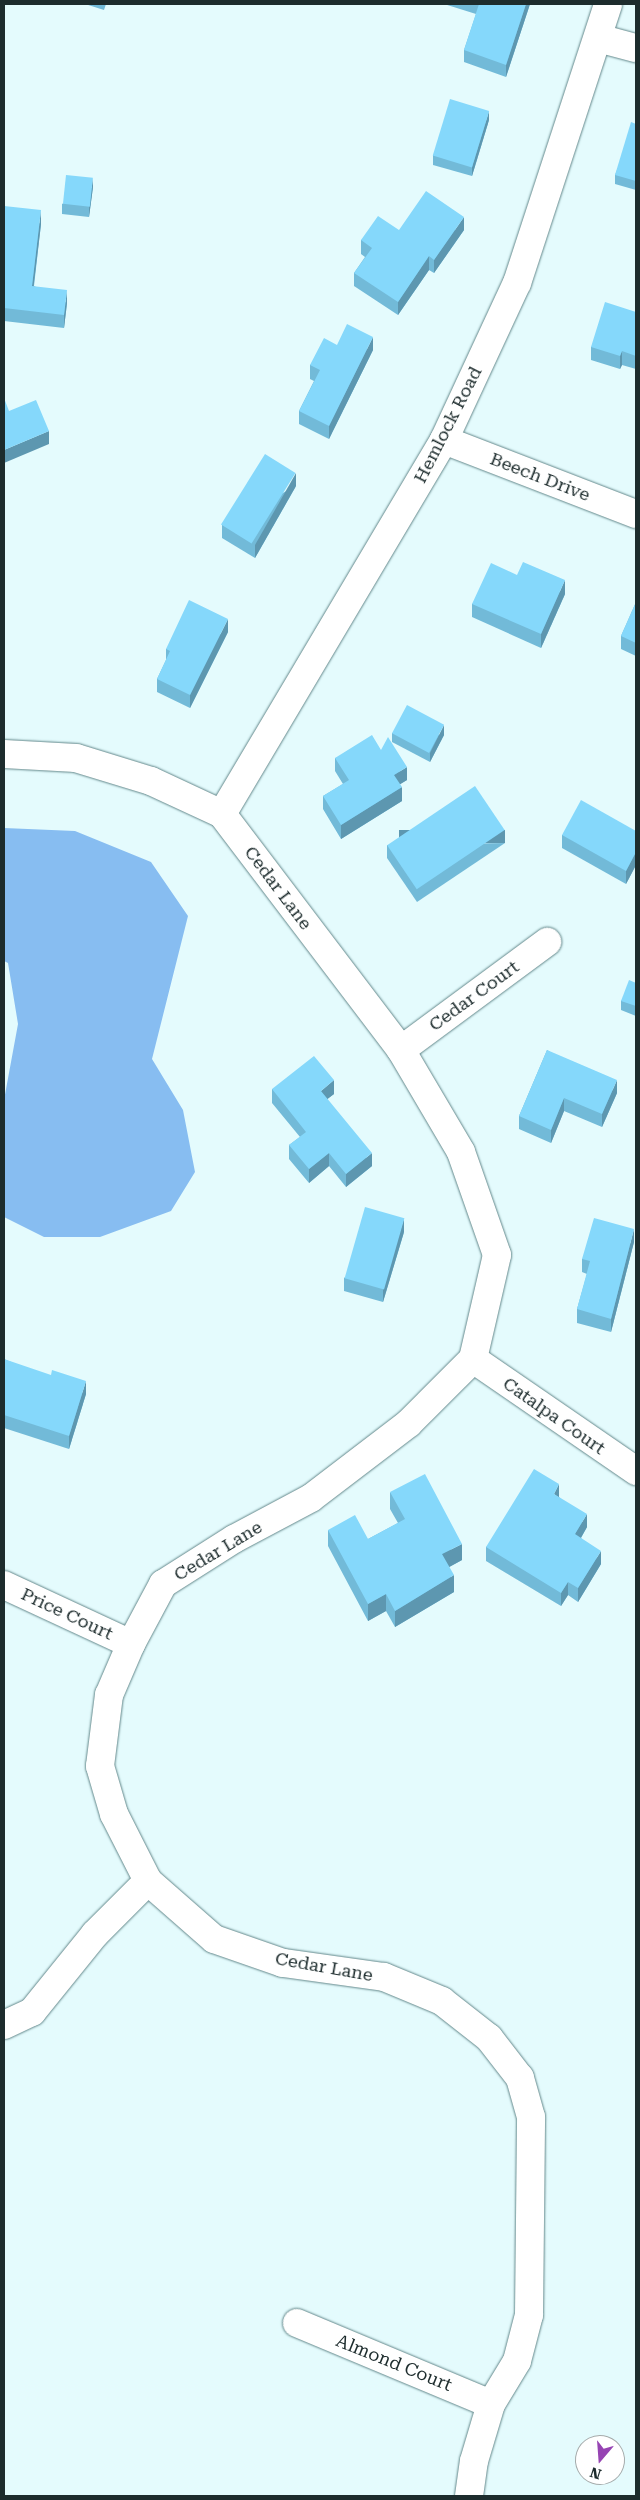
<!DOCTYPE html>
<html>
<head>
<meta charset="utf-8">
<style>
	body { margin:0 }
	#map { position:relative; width:640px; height:2500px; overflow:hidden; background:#e4fbfd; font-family:"Roboto Serif",serif }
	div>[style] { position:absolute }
	.water>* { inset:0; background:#87bdf1 }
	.roads { filter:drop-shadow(0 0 1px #63888b) drop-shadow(0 0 1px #63888b) }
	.street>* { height:28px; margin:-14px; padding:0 14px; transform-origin:14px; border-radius:14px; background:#fff }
	.wall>* { inset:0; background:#72bad8 }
	.shaded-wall>* { inset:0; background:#5d97b0; transform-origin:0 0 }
	.building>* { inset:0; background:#85d8fb; transform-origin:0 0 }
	span { translate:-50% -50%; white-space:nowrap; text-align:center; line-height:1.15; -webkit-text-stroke:4px #fff; paint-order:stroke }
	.street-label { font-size:18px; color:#1d2c2d }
	.frame { position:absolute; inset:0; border:5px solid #1d2c2d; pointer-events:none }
	.north { position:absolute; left:575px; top:2435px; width:50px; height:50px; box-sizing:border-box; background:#fff; border:1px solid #a5abab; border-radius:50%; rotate:198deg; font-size:14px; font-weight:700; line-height:20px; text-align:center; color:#1d2c2d }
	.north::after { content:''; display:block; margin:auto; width:18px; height:22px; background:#9644b3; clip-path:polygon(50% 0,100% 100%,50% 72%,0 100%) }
</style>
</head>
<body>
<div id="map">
	<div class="water">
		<i style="clip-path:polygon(4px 828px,75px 831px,151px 862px,188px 916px,152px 1059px,183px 1110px,195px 1172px,171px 1211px,100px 1237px,44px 1237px,4px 1217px,4px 1100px,18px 1024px,8px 963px,4px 961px)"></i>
	</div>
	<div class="roads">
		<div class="street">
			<i style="left:598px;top:38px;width:39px;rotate:15deg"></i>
			<i style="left:444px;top:440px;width:206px;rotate:21.1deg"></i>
			<i style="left:4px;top:754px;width:72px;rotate:3.2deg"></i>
			<i style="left:76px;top:758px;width:78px;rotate:17deg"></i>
			<i style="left:151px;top:781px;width:78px;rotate:24.9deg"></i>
			<i style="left:222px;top:814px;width:296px;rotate:52.8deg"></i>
			<i style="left:401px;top:1050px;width:118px;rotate:59.5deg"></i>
			<i style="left:461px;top:1152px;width:109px;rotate:70.7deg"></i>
			<i style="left:497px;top:1255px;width:107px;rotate:103deg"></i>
			<i style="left:222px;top:814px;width:435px;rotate:-59.3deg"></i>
			<i style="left:444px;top:440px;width:173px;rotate:-65.1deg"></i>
			<i style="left:517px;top:283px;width:293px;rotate:-71.9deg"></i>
			<i style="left:401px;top:1050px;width:182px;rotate:-36.5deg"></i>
			<i style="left:473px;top:1359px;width:198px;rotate:34.5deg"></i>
			<i style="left:4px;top:1585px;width:140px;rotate:24.9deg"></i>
			<i style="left:4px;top:2025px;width:31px;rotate:-25deg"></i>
			<i style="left:32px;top:2012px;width:100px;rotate:-51.1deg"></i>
			<i style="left:95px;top:1934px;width:75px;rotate:-45deg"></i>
			<i style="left:297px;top:2323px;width:210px;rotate:22.7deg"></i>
			<i style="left:469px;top:2496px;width:35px;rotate:-82deg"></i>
			<i style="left:474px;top:2461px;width:59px;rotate:-73.4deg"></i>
			<i style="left:491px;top:2404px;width:50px;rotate:-58.8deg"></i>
			<i style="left:517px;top:2361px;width:48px;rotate:-75.4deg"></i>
			<i style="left:529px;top:2315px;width:198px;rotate:-89.4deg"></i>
			<i style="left:531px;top:2117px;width:41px;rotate:-105.8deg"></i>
			<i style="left:520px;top:2078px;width:51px;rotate:-127.8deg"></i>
			<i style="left:489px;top:2038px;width:60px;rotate:-141.8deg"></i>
			<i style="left:442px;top:2001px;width:63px;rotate:-157.5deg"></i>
			<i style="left:384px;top:1977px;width:102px;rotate:-172.1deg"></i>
			<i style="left:283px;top:1963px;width:73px;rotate:-160.8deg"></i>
			<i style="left:214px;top:1939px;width:88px;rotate:-138.7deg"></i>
			<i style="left:148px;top:1881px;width:75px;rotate:-116.9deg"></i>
			<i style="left:114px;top:1814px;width:50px;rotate:-106.3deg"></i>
			<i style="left:100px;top:1766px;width:72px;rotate:-82.8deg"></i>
			<i style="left:109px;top:1695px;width:56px;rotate:-66.7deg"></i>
			<i style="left:131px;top:1644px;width:68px;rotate:-61.9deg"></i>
			<i style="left:163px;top:1584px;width:84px;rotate:-32.4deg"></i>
			<i style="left:234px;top:1539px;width:87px;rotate:-28deg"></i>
			<i style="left:311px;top:1498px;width:123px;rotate:-37.4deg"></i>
			<i style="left:409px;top:1423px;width:91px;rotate:-45deg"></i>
		</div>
	</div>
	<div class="wall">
		<i style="clip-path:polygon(85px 4px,106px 4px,104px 10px)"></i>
		<i style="clip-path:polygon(444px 4px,530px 4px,506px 77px,464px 62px,464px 50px,476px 14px)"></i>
		<i style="clip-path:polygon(489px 120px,472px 176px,433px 165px,433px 155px)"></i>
		<i style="clip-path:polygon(636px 124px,636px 190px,615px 184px,615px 175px)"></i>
		<i style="clip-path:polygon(93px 187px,89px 217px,62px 214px,62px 204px)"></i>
		<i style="clip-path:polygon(4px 206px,41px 224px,34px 286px,67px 303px,64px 328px,4px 321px)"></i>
		<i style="clip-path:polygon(399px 230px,464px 230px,434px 273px,429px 270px,398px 315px,354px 286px,354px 273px,365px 257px,361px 254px,361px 240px)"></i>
		<i style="clip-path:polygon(636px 312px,636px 369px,622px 365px,620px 369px,591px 360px,591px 347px)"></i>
		<i style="clip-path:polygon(337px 345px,373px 350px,329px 439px,299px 424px,299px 411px,314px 381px,310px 379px,310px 365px)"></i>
		<i style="clip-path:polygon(296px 486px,255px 558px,222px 538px,222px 525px)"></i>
		<i style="clip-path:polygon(517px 575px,565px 594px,541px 648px,472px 617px,472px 604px)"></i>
		<i style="clip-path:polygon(636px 602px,636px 656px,621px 649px,621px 636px)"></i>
		<i style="clip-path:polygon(228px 632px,190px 708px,157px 692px,157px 679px,166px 660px,166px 649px)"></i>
		<i style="clip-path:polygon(392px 733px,444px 735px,430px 762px,392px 742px)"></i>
		<i style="clip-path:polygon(381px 750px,407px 780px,400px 784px,402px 801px,341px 839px,323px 809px,323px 796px,343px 784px,335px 771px,335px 758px)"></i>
		<i style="clip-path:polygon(636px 831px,636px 865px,626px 884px,562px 848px,562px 835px)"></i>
		<i style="clip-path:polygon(505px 843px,417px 902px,387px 858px,387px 845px)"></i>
		<i style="clip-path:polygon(636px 983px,636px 1016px,621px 1010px,621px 1001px)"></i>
		<i style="clip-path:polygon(547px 1050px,617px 1093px,602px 1127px,564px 1111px,551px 1143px,519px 1129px,519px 1116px)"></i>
		<i style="clip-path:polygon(272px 1089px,334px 1094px,327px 1099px,372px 1166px,346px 1187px,329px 1166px,309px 1183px,289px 1159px,289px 1145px,300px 1137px,272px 1103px)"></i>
		<i style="clip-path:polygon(404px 1232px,383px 1302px,344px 1291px,344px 1278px)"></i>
		<i style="clip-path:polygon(634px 1242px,611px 1332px,577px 1323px,577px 1309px,587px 1274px,582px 1272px,582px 1259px)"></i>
		<i style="clip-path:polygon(4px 1359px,86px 1394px,69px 1449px,4px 1428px)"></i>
		<i style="clip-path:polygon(390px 1492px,462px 1560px,449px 1567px,454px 1592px,395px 1627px,386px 1611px,368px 1621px,328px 1546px,328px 1530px,368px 1539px,398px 1523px,390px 1509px)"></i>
		<i style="clip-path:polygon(559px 1497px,587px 1527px,581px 1538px,601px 1564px,578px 1602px,568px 1595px,561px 1606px,486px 1561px,486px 1547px)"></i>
	</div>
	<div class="shaded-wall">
		<i style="clip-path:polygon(526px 4px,530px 4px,506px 77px,506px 65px)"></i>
		<i style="clip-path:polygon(489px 111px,489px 120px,472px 176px,472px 167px)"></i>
		<i style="clip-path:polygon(93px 178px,93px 187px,89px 217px,89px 208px)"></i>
		<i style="clip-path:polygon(41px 210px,41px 224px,32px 299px,32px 286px)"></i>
		<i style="clip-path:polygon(464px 217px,464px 230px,434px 273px,434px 260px)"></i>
		<i style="clip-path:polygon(429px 256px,429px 270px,398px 315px,398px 302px)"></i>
		<i style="clip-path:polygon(67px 290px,67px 303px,64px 328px,64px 315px)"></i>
		<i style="clip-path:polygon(373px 337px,373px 350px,329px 439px,329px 426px)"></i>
		<i style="clip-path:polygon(622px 351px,622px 365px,620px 369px,620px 356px)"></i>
		<i style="clip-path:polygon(49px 431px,49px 444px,4px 463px,4px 450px)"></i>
		<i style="clip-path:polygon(296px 473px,296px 486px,255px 558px,255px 545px)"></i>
		<i style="clip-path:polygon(565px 580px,565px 594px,541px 648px,541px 634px)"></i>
		<i style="clip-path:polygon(228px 619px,228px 632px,190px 708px,190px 695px)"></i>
		<i style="clip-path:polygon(444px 725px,444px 735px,430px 762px,430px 753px)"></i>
		<i style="clip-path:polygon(407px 767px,407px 780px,394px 788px,394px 775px)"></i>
		<i style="clip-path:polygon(402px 787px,402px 801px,341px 839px,341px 825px)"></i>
		<i style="left:505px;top:830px;width:13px;height:106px;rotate:90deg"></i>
		<i style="clip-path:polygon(636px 852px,636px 865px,626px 884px,626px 871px)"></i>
		<i style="clip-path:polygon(334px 1080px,334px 1094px,321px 1104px,321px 1091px)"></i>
		<i style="clip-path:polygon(617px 1080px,617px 1093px,602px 1127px,602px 1114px)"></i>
		<i style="clip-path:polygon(564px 1098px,564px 1111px,551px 1143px,551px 1130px)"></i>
		<i style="clip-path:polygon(329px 1153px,329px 1166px,309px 1183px,309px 1169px)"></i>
		<i style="clip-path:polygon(372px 1153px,372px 1166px,346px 1187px,346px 1174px)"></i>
		<i style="clip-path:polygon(404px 1218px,404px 1232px,383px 1302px,383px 1289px)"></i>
		<i style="clip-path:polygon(634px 1229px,634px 1242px,611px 1332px,611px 1319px)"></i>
		<i style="clip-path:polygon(86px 1381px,86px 1394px,69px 1449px,69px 1436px)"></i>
		<i style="clip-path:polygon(559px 1484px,559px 1498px,554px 1494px)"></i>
		<i style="clip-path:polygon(587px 1514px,587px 1527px,575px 1548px,575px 1534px)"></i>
		<i style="clip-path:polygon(462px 1544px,462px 1560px,442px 1571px,442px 1554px)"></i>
		<i style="clip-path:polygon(601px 1551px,601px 1564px,578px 1602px,578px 1588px)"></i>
		<i style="clip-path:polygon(454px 1575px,454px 1592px,395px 1627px,395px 1611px)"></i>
		<i style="clip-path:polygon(568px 1582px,568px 1595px,561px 1606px,561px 1593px)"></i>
		<i style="clip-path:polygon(386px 1594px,386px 1611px,368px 1621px,368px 1604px)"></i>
	</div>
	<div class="building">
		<i style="clip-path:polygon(479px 4px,526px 4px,506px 65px,464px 50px)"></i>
		<i style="left:450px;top:99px;width:41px;height:59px;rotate:17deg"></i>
		<i style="clip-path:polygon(631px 122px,636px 124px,636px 181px,615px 175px)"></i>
		<i style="left:66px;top:175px;width:27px;height:29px;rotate:6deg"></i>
		<i style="clip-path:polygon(426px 191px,464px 217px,434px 260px,429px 256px,398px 302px,354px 273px,372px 248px,361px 240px,378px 216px,399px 230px)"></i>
		<i style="clip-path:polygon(4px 206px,41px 210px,32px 286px,67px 290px,64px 315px,4px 308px)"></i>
		<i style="clip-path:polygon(605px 302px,636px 312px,636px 356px,622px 351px,620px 356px,591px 347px)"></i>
		<i style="clip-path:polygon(347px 324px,373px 337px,329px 426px,299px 411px,320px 370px,310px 365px,324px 338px,337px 345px)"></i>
		<i style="clip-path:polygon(4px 398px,9px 411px,36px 400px,49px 431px,4px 450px)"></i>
		<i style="left:265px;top:454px;width:36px;height:83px;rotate:32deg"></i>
		<i style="clip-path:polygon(523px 562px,565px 580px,541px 634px,472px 604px,491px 563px,517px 575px)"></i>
		<i style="clip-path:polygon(189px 600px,228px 619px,190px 695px,157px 679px,170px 651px,166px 649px)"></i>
		<i style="clip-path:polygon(636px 602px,636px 643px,621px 636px)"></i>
		<i style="left:407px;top:705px;width:42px;height:32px;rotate:28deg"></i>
		<i style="clip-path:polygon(372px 735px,381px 750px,388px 737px,407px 767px,394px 775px,402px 787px,341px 825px,323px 796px,349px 780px,335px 758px)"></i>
		<i style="left:475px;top:786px;width:53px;height:106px;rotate:56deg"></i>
		<i style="clip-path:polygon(581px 800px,636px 831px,636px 852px,626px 871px,562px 835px)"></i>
		<i style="clip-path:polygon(629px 980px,636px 983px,636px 1006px,621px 1001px)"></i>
		<i style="clip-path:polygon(547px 1050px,617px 1080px,602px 1114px,564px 1098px,551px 1130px,519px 1116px)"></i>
		<i style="clip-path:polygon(314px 1056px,334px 1080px,321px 1091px,372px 1153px,346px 1174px,329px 1153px,309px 1169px,289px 1145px,306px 1132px,272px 1089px)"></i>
		<i style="left:365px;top:1207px;width:41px;height:74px;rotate:16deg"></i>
		<i style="clip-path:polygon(594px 1218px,634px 1229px,611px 1319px,577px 1309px,590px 1261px,582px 1259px)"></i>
		<i style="clip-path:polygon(4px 1359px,51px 1375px,52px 1370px,86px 1381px,69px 1436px,4px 1415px)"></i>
		<i style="clip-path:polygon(534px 1469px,559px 1484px,554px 1494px,587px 1514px,575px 1534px,601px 1551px,578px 1588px,568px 1582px,561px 1593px,486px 1547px)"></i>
		<i style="clip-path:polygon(425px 1474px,462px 1544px,442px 1554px,454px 1575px,395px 1611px,386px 1594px,368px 1604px,328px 1530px,355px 1515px,368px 1539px,405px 1519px,390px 1492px)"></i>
	</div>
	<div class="street-label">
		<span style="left:448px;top:425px;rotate:-63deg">Hemlock Road</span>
		<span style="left:540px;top:477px;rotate:21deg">Beech Drive</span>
		<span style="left:278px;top:888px;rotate:53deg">Cedar Lane</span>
		<span style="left:474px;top:996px;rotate:-36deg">Cedar Court</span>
		<span style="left:554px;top:1416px;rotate:35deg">Catalpa Court</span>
		<span style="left:218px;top:1551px;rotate:-31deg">Cedar Lane</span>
		<span style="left:67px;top:1614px;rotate:25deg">Price Court</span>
		<span style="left:324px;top:1967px;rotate:10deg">Cedar Lane</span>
		<span style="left:394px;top:2363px;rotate:22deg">Almond Court</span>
	</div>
	<div class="frame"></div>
	<div class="north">N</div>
</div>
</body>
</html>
